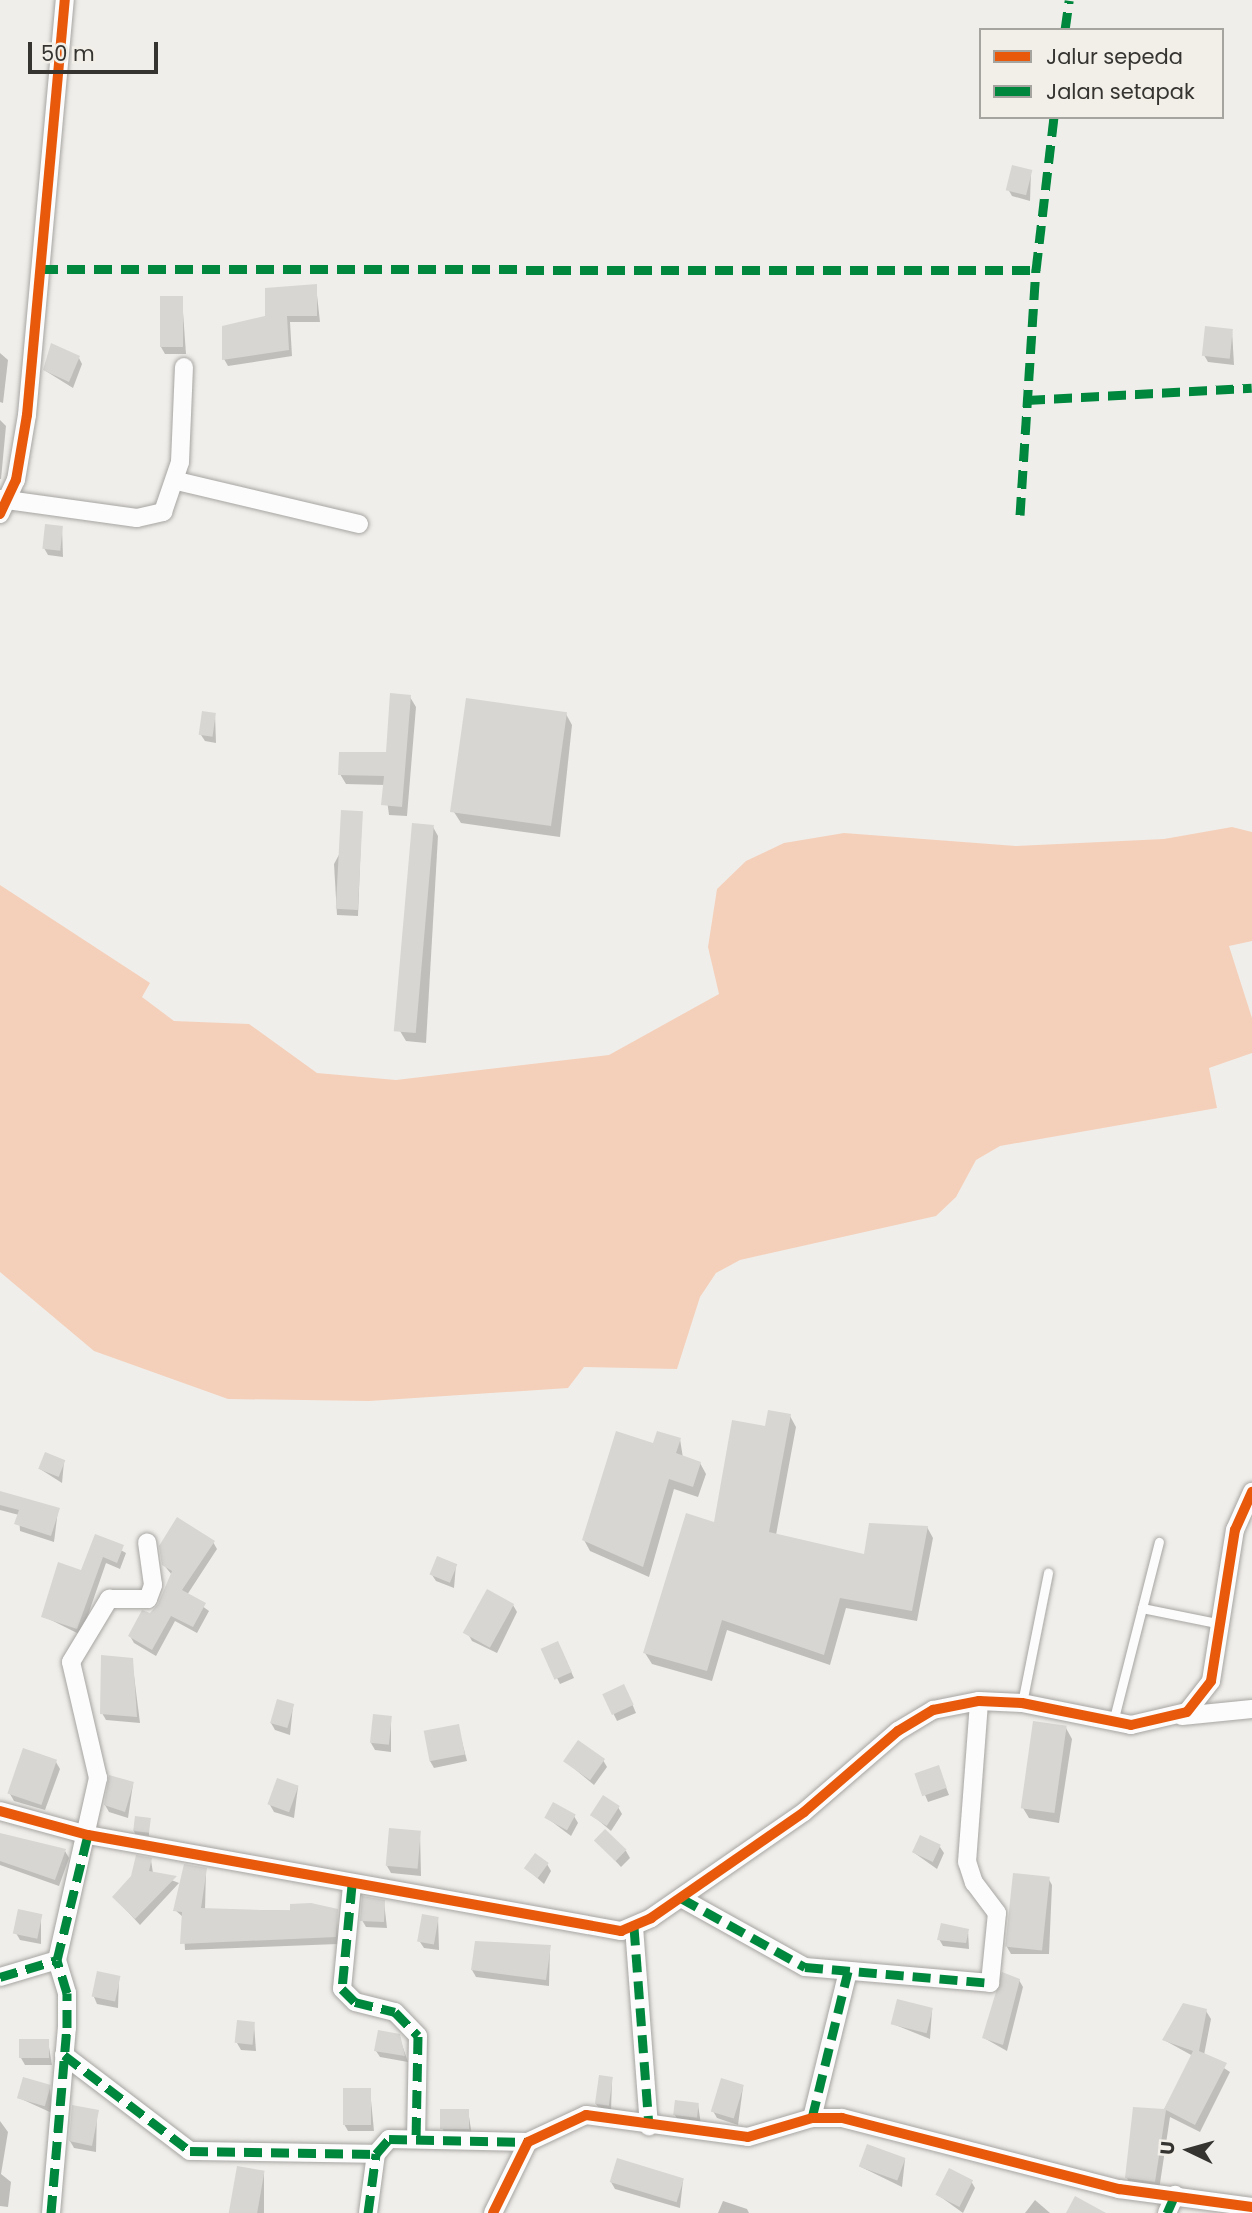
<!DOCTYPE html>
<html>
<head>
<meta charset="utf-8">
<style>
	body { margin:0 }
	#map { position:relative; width:1252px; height:2213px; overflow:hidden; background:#f0eeea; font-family:Poppins,sans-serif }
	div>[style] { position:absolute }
	.green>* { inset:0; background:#f4d0bb }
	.shadow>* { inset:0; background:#0003 }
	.building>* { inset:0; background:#d7d6d3; transform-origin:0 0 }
	.roads { filter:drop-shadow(0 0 2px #a6a5a2) drop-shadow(0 0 2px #a6a5a2) }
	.service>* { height:9px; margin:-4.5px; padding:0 4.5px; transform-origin:4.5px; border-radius:4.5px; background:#fdfcfc }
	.minor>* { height:18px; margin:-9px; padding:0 9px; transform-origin:9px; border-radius:9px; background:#fdfcfc }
	.quiet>* { height:9px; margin-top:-4.5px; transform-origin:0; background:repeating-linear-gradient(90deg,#00873e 0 18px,transparent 0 27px) }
	.cycleway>* { height:10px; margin:-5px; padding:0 5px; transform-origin:5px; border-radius:5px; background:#e8590c }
	span { translate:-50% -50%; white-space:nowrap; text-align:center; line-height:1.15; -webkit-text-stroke:7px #f2efe8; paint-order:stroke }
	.legend { position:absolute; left:979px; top:28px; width:245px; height:91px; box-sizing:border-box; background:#f2efe8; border:2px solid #a6a49f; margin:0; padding:9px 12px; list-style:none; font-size:21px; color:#353431 }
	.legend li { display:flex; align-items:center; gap:14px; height:35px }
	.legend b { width:35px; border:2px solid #a6a49f }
	.north { position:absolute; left:1154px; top:2115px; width:70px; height:70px; -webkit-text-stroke:5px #f2efe8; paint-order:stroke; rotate:275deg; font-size:19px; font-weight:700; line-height:28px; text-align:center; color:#353431 }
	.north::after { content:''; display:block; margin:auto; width:24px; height:32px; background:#353431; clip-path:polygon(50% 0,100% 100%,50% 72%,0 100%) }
	.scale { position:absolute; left:28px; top:42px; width:130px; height:32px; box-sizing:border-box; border:4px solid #353431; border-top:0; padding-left:9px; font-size:21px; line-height:24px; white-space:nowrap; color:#353431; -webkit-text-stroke:5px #f2efe8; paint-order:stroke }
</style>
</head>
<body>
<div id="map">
	<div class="green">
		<i style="clip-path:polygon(1232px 827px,1252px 832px,1252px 941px,1229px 946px,1252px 1018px,1252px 1053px,1209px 1068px,1217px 1108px,1000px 1146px,976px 1160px,956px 1197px,936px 1216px,740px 1260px,716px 1273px,700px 1297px,677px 1369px,584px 1367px,568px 1388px,369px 1401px,228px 1399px,94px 1351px,0 1272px,0 885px,150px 983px,142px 997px,174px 1021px,249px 1024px,317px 1073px,396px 1080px,609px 1055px,719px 994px,708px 947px,717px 889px,746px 861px,784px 843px,844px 833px,1016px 846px,1164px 839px)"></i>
	</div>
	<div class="shadow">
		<i style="clip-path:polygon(1031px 171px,1030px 201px,1012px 196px,1008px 189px)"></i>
		<i style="clip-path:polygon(316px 286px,320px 322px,290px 322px,292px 356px,228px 366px,224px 359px,267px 317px)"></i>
		<i style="clip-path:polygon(182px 298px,186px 354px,165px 354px,161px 347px)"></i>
		<i style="clip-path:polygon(1232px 330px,1234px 365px,1208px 362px,1204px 355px)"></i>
		<i style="clip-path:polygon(0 353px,8px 360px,3px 403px,0 402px)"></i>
		<i style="clip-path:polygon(79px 358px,82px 364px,73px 388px,44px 370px)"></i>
		<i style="clip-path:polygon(0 420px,6px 426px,1px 479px,0 479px)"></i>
		<i style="clip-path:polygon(62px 528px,63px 557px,48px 555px,44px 548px)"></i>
		<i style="clip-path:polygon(410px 697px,416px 707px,407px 816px,389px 815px,385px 785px,346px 784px,340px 774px,387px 754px)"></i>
		<i style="clip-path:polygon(215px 714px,216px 743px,205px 741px,201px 735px)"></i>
		<i style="clip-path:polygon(566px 714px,572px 725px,560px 837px,461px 823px,454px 812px)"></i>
		<i style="clip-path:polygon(362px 812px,358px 916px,337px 915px,334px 864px)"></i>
		<i style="clip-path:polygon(433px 827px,438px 836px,426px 1043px,406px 1041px,400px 1031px)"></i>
		<i style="clip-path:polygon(790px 1416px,796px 1427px,776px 1535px,865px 1556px,927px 1527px,933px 1538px,917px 1621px,846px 1608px,830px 1665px,727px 1630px,712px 1681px,652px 1664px,645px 1653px,766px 1428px)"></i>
		<i style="clip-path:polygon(680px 1439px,683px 1458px,700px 1463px,706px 1474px,698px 1497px,674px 1489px,649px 1577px,590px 1551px,584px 1540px,654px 1445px)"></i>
		<i style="clip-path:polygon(64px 1462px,62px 1483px,40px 1469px)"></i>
		<i style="clip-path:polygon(0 1492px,58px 1510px,54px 1542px,20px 1531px,19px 1515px,0 1510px)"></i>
		<i style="clip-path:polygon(96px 1536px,126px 1553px,120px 1569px,106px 1563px,81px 1635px,43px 1616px,82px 1572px)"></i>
		<i style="clip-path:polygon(213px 1542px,217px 1549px,187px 1595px,209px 1611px,197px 1633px,175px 1621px,156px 1656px,134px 1643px,130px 1636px,160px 1604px,172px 1575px,163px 1564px)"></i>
		<i style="clip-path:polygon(456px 1565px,454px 1588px,436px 1581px,432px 1575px)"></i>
		<i style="clip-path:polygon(513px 1605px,517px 1612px,497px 1653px,472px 1641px,468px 1634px)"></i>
		<i style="clip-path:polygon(561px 1649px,574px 1678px,560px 1684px,543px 1650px)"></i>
		<i style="clip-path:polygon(132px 1660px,140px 1723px,106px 1720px,102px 1713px)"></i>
		<i style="clip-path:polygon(627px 1692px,636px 1713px,617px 1721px,604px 1694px)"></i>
		<i style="clip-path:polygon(293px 1706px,290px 1735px,275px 1730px,271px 1723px)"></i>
		<i style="clip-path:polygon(391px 1718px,391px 1752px,375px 1750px,371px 1743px)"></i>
		<i style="clip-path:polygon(458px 1726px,467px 1761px,434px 1768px,430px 1761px)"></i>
		<i style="clip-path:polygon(1066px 1728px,1072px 1739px,1059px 1823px,1029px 1818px,1023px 1808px)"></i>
		<i style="clip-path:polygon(603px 1760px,607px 1767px,594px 1785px,565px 1761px)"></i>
		<i style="clip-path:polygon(56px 1762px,60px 1769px,45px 1810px,14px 1801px,10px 1794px)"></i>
		<i style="clip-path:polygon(938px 1767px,949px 1795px,928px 1802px,925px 1795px)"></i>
		<i style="clip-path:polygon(133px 1784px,128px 1818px,109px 1812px,105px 1805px)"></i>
		<i style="clip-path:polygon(298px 1787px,294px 1818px,274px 1812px,270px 1805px)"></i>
		<i style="clip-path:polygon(618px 1807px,622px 1814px,611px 1831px,592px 1815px)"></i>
		<i style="clip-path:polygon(574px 1816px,578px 1823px,571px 1836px,547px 1818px)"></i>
		<i style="clip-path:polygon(149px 1820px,149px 1836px,135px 1834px,134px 1831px)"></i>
		<i style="clip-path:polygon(420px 1833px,421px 1876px,391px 1873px,387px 1866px)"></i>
		<i style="clip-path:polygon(0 1835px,65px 1851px,69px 1858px,59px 1886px,0 1865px)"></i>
		<i style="clip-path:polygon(596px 1840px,626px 1851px,630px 1858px,621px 1867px)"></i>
		<i style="clip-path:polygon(940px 1847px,944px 1853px,937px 1869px,913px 1852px)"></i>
		<i style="clip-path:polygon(151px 1860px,153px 1873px,179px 1883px,140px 1925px,114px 1897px)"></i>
		<i style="clip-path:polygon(547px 1864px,551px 1871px,544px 1884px,526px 1868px)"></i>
		<i style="clip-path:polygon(206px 1870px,205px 1910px,337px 1911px,338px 1944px,185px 1950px,183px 1917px,175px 1910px)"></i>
		<i style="clip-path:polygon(1014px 1875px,1048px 1878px,1052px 1885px,1049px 1954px,1011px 1954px,1007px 1947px)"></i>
		<i style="clip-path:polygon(384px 1902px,387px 1928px,366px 1927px,362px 1920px)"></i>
		<i style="clip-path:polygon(41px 1915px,41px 1944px,20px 1940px,16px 1933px)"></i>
		<i style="clip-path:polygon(438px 1918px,439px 1950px,424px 1948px,420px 1942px)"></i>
		<i style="clip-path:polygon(968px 1931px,969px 1949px,943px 1946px,939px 1939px)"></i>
		<i style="clip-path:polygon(550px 1947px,549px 1986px,476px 1977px,472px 1970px)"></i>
		<i style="clip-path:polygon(119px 1978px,118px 2008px,97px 2004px,94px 1997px)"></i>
		<i style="clip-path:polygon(1019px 1980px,1023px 1987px,1007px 2051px,984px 2038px)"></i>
		<i style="clip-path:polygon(932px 2010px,930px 2039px,893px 2024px)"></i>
		<i style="clip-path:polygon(1206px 2011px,1211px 2019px,1204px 2055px,1230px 2072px,1200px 2132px,1170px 2117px,1159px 2190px,1131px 2186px,1127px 2178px,1193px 2056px,1164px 2040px)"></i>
		<i style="clip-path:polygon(254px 2024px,256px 2051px,241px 2050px,237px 2043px)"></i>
		<i style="clip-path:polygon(399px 2036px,408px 2062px,380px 2057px,376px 2051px)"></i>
		<i style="clip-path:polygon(48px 2041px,52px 2065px,25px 2065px,21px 2058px)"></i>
		<i style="clip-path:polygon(612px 2079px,611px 2112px,600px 2110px,596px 2104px)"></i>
		<i style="clip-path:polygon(50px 2086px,52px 2113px,19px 2098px)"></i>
		<i style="clip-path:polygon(743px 2087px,738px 2125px,717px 2118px,713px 2111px)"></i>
		<i style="clip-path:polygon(370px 2090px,374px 2131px,348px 2131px,344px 2124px)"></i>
		<i style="clip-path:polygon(698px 2104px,701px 2125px,679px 2122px,675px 2115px)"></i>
		<i style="clip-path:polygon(468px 2110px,472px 2136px,446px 2135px,442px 2128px)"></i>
		<i style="clip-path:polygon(97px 2111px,96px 2152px,74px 2148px,70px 2141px)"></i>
		<i style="clip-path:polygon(0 2121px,8px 2132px,1px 2174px,11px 2182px,8px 2207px,0 2206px)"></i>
		<i style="clip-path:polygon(905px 2159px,902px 2187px,861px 2167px)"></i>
		<i style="clip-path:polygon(264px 2172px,264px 2213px,230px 2213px)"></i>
		<i style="clip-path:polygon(683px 2180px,680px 2208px,615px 2189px,611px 2182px)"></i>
		<i style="clip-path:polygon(971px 2181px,975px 2188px,963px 2213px,938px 2195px)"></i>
		<i style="clip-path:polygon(1035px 2200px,1050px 2213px,1025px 2213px)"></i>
		<i style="clip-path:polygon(723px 2201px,747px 2209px,749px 2213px,718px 2213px)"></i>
	</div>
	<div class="building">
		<i style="left:1012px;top:165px;width:21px;height:26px;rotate:14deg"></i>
		<i style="clip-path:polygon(317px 284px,317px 316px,287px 316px,289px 350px,222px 360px,222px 326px,265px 316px,265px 288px)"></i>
		<i style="left:160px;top:296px;width:23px;height:51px"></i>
		<i style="left:1205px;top:326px;width:28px;height:30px;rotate:6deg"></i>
		<i style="clip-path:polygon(51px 343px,80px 356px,69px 382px,43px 370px)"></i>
		<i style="left:45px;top:524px;width:18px;height:25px;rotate:6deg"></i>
		<i style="clip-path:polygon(390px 693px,411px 695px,402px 807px,381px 805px,384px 776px,338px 775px,339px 752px,386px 752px)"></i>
		<i style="left:466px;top:698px;width:102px;height:115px;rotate:8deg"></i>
		<i style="left:202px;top:711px;width:14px;height:24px;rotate:8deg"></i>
		<i style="left:341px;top:810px;width:22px;height:99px;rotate:3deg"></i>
		<i style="left:412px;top:823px;width:22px;height:209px;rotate:5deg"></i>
		<i style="clip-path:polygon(768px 1410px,791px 1414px,769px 1532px,864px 1554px,869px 1523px,928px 1526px,912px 1611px,840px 1598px,824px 1655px,722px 1620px,707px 1671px,643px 1653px,686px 1513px,714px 1522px,732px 1420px,765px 1426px)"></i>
		<i style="clip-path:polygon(616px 1431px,653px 1443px,657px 1431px,681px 1438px,676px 1453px,701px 1462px,693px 1487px,669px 1479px,643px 1567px,582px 1540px)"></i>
		<i style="left:45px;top:1452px;width:22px;height:18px;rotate:22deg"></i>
		<i style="clip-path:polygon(0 1491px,60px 1508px,51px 1536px,14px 1524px,19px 1510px,0 1505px)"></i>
		<i style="clip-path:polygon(177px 1517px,215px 1541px,182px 1590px,206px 1603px,193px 1627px,171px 1616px,152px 1650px,128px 1636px,142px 1610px,150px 1613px,158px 1604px,172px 1571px,162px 1565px,159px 1546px)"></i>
		<i style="clip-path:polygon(95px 1534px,124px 1545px,117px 1563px,103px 1557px,77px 1629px,41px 1617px,58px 1562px,81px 1570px)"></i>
		<i style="left:437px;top:1556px;width:22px;height:20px;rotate:22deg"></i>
		<i style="left:487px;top:1589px;width:31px;height:50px;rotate:29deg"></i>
		<i style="left:558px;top:1641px;width:34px;height:19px;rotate:66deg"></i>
		<i style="clip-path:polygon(101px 1655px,133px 1658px,137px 1717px,100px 1714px)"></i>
		<i style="left:624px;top:1684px;width:23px;height:24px;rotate:65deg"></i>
		<i style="left:277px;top:1699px;width:18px;height:25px;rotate:16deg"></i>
		<i style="left:373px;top:1714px;width:19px;height:29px;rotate:6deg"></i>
		<i style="left:1033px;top:1721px;width:34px;height:88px;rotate:8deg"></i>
		<i style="left:459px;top:1724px;width:31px;height:36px;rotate:79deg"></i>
		<i style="left:578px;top:1740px;width:33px;height:26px;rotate:35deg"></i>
		<i style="left:23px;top:1748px;width:36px;height:48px;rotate:19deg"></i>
		<i style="left:939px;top:1765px;width:24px;height:26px;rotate:71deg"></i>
		<i style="clip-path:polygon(109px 1775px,134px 1782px,125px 1812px,104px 1805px)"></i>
		<i style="left:277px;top:1778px;width:23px;height:28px;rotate:20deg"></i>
		<i style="left:603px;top:1795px;width:20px;height:24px;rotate:33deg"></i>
		<i style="left:553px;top:1802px;width:26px;height:18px;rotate:29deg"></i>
		<i style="left:135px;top:1816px;width:16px;height:15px;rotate:7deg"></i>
		<i style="left:389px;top:1828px;width:32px;height:38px;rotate:5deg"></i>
		<i style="left:605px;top:1829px;width:30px;height:16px;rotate:44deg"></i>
		<i style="clip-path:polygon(0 1833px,66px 1849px,55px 1880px,0 1861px)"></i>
		<i style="left:920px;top:1835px;width:23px;height:19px;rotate:25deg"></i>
		<i style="left:535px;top:1853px;width:17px;height:19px;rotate:36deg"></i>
		<i style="clip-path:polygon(136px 1855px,152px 1858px,149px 1871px,177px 1876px,135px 1919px,112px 1897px,131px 1876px)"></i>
		<i style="clip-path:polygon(184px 1864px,207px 1868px,201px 1908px,290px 1911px,290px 1904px,311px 1903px,338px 1909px,336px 1937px,180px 1944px,182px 1912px,173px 1911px)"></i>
		<i style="left:1013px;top:1873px;width:37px;height:74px;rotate:6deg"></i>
		<i style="clip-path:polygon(362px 1896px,385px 1900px,384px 1922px,360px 1921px)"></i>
		<i style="left:18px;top:1909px;width:25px;height:25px;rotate:12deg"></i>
		<i style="left:422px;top:1914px;width:17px;height:28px;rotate:10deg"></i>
		<i style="clip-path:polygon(941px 1923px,969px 1929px,966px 1943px,937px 1940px)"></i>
		<i style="clip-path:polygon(475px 1941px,551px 1945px,546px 1980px,471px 1970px)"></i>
		<i style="left:97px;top:1971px;width:24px;height:26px;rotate:12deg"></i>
		<i style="clip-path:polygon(1002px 1972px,1020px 1979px,1003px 2045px,982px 2038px)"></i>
		<i style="left:897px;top:1999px;width:37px;height:26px;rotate:14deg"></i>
		<i style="clip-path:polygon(1183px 2003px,1207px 2009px,1199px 2051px,1227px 2063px,1195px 2125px,1166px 2110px,1155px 2182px,1125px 2178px,1133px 2107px,1164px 2109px,1193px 2051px,1162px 2040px)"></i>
		<i style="left:237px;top:2020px;width:18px;height:23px;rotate:6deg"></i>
		<i style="clip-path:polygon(378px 2030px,400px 2034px,405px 2056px,374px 2051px)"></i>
		<i style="left:49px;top:2039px;width:19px;height:30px;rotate:90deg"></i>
		<i style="left:599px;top:2075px;width:14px;height:29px;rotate:8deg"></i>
		<i style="left:23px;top:2077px;width:29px;height:22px;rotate:16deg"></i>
		<i style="left:721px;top:2078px;width:24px;height:35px;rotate:17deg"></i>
		<i style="left:343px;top:2088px;width:28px;height:37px"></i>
		<i style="left:675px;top:2100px;width:24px;height:15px;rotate:7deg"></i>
		<i style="clip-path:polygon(72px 2105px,99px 2110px,92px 2146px,69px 2141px)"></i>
		<i style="left:440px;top:2109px;width:29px;height:20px"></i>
		<i style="left:867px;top:2144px;width:41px;height:24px;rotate:20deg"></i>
		<i style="left:617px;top:2158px;width:70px;height:25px;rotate:17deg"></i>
		<i style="left:237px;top:2166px;width:28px;height:48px;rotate:10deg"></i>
		<i style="left:949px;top:2168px;width:27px;height:30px;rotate:27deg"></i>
		<i style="clip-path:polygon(1075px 2196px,1106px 2213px,1066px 2213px)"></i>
	</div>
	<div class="roads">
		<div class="service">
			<i style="left:1142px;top:1608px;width:81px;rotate:11.4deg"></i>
			<i style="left:1022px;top:1703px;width:133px;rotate:-78.7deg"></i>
			<i style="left:1113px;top:1722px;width:186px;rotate:-75.7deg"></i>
		</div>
		<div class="minor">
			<i style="left:177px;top:481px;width:187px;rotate:13.3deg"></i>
			<i style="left:0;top:499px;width:138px;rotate:7.9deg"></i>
			<i style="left:137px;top:518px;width:27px;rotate:-13deg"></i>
			<i style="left:163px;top:512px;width:53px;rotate:-71.2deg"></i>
			<i style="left:180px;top:462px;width:95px;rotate:-87.6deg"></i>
			<i style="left:0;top:514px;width:38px;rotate:-65deg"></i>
			<i style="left:16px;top:480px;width:66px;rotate:-80.4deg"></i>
			<i style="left:27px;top:415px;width:417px;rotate:-84.8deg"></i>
			<i style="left:1182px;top:1716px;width:70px;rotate:-5.7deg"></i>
			<i style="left:0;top:1811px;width:91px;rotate:15.3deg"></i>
			<i style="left:88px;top:1835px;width:542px;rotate:10.21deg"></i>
			<i style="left:621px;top:1931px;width:33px;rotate:-23deg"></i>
			<i style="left:651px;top:1918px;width:186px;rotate:-34.7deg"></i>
			<i style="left:804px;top:1812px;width:124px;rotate:-40.8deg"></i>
			<i style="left:898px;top:1731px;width:41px;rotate:-31deg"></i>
			<i style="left:933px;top:1710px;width:47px;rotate:-11.1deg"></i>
			<i style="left:979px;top:1701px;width:43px;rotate:2.7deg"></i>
			<i style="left:1022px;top:1703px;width:111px;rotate:11.4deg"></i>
			<i style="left:1131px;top:1725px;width:57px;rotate:-13.1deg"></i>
			<i style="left:1187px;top:1712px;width:39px;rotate:-52deg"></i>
			<i style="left:1211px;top:1681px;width:153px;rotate:-81deg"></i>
			<i style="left:1235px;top:1530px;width:42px;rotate:-65.9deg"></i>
			<i style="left:352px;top:1885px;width:104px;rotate:95.5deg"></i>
			<i style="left:342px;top:1989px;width:18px;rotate:45deg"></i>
			<i style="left:355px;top:2002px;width:41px;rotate:14deg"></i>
			<i style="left:395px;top:2012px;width:33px;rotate:46deg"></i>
			<i style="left:418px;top:2036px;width:100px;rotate:91.1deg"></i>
			<i style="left:681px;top:1898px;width:142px;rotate:29.1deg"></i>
			<i style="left:805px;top:1967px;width:186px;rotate:4.9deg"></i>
			<i style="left:990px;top:1983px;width:70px;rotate:-84.3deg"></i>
			<i style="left:997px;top:1913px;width:38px;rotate:-127deg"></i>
			<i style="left:974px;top:1883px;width:22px;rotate:-108deg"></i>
			<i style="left:967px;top:1862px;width:161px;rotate:-85.7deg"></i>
			<i style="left:634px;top:1927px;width:200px;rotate:85.7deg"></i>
			<i style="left:0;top:1977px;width:59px;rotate:-16.6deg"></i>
			<i style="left:57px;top:1960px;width:187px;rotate:-77.3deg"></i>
			<i style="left:98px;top:1778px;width:119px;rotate:-103.1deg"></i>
			<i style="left:71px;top:1662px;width:74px;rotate:-58.9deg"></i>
			<i style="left:109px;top:1599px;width:39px"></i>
			<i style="left:148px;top:1599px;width:15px;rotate:-70deg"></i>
			<i style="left:153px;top:1585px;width:43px;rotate:-97.9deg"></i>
			<i style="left:64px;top:2055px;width:158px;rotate:37.3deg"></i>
			<i style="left:190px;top:2151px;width:186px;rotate:0.9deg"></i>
			<i style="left:812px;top:2118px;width:151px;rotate:-76.2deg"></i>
			<i style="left:51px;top:2213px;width:186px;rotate:-85.1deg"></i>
			<i style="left:67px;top:2028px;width:35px;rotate:-90deg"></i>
			<i style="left:67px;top:1993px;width:34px;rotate:-107deg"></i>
			<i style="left:368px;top:2213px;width:60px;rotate:-82.3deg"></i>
			<i style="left:376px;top:2154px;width:20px;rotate:-49deg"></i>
			<i style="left:389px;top:2139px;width:139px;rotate:1.2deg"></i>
			<i style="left:493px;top:2213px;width:79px;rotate:-63.8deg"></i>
			<i style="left:528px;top:2142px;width:64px;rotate:-25deg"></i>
			<i style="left:586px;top:2115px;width:163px;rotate:7.7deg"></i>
			<i style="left:748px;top:2137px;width:67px;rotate:-16.5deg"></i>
			<i style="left:812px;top:2118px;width:30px"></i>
			<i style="left:842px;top:2118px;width:286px;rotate:14.4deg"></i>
			<i style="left:1119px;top:2189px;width:134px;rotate:7.7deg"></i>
			<i style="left:1167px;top:2213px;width:20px;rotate:-66deg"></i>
		</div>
	</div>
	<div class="quiet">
		<i style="left:1065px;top:30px;width:30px;rotate:-82deg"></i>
		<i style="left:40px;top:269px;width:996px;rotate:0.06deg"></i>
		<i style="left:1027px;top:400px;width:225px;rotate:-3.1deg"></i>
		<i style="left:1020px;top:515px;width:246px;rotate:-86.3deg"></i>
		<i style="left:1036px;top:270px;width:154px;rotate:-83.3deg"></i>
		<i style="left:352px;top:1885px;width:104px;rotate:95.5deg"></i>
		<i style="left:342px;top:1989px;width:18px;rotate:45deg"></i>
		<i style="left:355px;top:2002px;width:41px;rotate:14deg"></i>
		<i style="left:395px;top:2012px;width:33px;rotate:46deg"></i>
		<i style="left:418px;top:2036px;width:100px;rotate:91.1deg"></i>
		<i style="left:681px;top:1898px;width:142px;rotate:29.1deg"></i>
		<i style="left:805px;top:1967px;width:186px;rotate:4.9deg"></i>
		<i style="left:634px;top:1927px;width:200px;rotate:85.7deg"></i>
		<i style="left:0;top:1977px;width:59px;rotate:-16.6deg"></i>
		<i style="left:57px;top:1960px;width:129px;rotate:-76.1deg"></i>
		<i style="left:64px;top:2055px;width:158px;rotate:37.3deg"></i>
		<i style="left:190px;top:2151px;width:186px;rotate:0.9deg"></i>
		<i style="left:812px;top:2118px;width:151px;rotate:-76.2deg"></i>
		<i style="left:51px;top:2213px;width:186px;rotate:-85.1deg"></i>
		<i style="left:67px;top:2028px;width:35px;rotate:-90deg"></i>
		<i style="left:67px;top:1993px;width:34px;rotate:-107deg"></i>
		<i style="left:368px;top:2213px;width:60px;rotate:-82.3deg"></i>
		<i style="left:376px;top:2154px;width:20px;rotate:-49deg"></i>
		<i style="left:389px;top:2139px;width:139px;rotate:1.2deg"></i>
		<i style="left:1167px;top:2213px;width:20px;rotate:-66deg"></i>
	</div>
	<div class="cycleway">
		<i style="left:0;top:514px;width:38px;rotate:-65deg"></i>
		<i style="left:16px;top:480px;width:66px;rotate:-80.4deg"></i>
		<i style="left:27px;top:415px;width:417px;rotate:-84.8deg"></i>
		<i style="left:0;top:1811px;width:91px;rotate:15.3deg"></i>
		<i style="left:88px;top:1835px;width:542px;rotate:10.21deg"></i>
		<i style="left:621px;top:1931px;width:33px;rotate:-23deg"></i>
		<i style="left:651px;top:1918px;width:186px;rotate:-34.7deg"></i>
		<i style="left:804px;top:1812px;width:124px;rotate:-40.8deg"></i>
		<i style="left:898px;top:1731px;width:41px;rotate:-31deg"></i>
		<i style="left:933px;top:1710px;width:47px;rotate:-11.1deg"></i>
		<i style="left:979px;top:1701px;width:43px;rotate:2.7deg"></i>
		<i style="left:1022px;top:1703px;width:111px;rotate:11.4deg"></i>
		<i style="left:1131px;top:1725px;width:57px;rotate:-13.1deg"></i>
		<i style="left:1187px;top:1712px;width:39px;rotate:-52deg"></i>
		<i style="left:1211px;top:1681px;width:153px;rotate:-81deg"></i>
		<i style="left:1235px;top:1530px;width:42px;rotate:-65.9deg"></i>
		<i style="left:493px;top:2213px;width:79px;rotate:-63.8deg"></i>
		<i style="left:528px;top:2142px;width:64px;rotate:-25deg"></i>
		<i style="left:586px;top:2115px;width:163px;rotate:7.7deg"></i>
		<i style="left:748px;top:2137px;width:67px;rotate:-16.5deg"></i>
		<i style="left:812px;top:2118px;width:30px"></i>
		<i style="left:842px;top:2118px;width:286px;rotate:14.4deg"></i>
		<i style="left:1119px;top:2189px;width:134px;rotate:7.7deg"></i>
	</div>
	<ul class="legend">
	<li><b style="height:9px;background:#e8590c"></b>Jalur sepeda</li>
	<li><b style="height:9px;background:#00873e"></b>Jalan setapak</li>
	</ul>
	<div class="north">U</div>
	<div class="scale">50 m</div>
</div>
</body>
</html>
